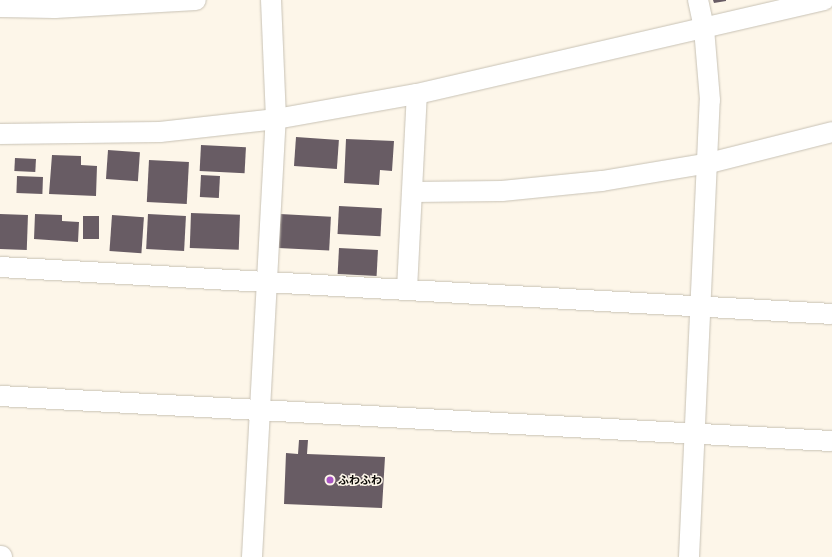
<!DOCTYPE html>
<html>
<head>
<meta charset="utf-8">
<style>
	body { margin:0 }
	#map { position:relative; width:832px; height:557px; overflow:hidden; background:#fdf6e9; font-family:Quicksand,"Noto Sans JP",sans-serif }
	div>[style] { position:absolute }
	.building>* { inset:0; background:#685c64; transform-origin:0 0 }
	.roads { filter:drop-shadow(0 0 1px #c8c2b5) drop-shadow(0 0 1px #c8c2b5) }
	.street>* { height:20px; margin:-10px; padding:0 10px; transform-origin:10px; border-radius:10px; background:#fff }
	.secondary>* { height:22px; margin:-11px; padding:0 11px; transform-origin:11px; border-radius:11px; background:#fff }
	.dots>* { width:11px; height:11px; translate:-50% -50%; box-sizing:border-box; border:2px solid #fdf6e9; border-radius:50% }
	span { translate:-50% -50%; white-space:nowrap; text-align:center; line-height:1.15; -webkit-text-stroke:3px #fdf6e9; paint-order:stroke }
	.poi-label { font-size:11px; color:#0d0b07; font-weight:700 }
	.left { translate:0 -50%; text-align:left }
</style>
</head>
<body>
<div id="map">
	<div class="building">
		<i style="clip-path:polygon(713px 0,726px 0,726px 1px,714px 3px)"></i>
		<i style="left:296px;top:137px;width:43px;height:29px;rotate:4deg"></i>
		<i style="clip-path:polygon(346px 139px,394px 141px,392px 171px,380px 170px,379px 185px,344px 183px)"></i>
		<i style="left:201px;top:145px;width:45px;height:26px;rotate:3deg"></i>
		<i style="left:108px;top:150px;width:32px;height:29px;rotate:4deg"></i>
		<i style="clip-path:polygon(52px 155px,81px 156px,81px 165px,97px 166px,96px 196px,49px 194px)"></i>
		<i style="left:15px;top:158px;width:21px;height:13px;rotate:3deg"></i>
		<i style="left:149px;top:160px;width:40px;height:42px;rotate:3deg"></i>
		<i style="left:201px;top:175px;width:19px;height:22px;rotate:3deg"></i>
		<i style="left:17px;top:176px;width:26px;height:17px;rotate:2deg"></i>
		<i style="left:339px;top:206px;width:43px;height:28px;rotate:3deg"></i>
		<i style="left:191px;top:213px;width:49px;height:35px;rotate:2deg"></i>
		<i style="left:0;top:214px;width:28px;height:35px;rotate:2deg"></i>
		<i style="clip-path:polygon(35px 214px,62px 215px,62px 221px,79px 222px,78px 242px,34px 239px)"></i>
		<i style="left:148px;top:214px;width:38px;height:35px;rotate:3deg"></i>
		<i style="left:280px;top:214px;width:51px;height:34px;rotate:3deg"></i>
		<i style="left:112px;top:215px;width:32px;height:36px;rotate:4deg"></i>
		<i style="left:83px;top:216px;width:16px;height:23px"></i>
		<i style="left:339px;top:248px;width:39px;height:26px;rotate:3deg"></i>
		<i style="clip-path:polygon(299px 440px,308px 440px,307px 454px,385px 457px,382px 508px,284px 504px,286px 453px,298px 454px)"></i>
	</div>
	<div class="roads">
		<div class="street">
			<i style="left:0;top:7px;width:55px;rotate:1deg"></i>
			<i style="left:55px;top:8px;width:141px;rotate:-3.2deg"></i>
			<i style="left:0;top:134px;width:160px;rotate:-0.7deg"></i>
			<i style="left:160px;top:132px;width:117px;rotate:-6.4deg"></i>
			<i style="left:276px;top:119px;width:143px;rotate:-10.1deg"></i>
			<i style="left:417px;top:94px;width:418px;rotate:-13deg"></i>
			<i style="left:414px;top:192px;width:88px;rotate:-0.7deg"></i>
			<i style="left:502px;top:191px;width:100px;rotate:-5.7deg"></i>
			<i style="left:602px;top:181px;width:109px;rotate:-9.5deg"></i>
			<i style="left:709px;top:163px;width:127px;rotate:-14.1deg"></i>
			<i style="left:0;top:267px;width:833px;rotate:3.23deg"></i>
			<i style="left:407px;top:289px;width:195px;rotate:-87.1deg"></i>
			<i style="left:0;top:396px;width:833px;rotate:3.1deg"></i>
			<i style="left:252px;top:557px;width:439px;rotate:-86.9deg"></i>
			<i style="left:276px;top:119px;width:119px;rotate:-92.4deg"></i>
			<i style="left:689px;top:557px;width:457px;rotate:-87.4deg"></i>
			<i style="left:710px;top:100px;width:72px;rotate:-94.8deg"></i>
			<i style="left:704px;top:28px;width:29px;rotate:-102deg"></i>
		</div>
		<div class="secondary">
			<i style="left:0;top:557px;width:1px"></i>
		</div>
	</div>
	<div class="dots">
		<i style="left:330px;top:480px;background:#a855c4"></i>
	</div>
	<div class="poi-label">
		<span class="left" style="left:338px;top:480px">ふわふわ</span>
	</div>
</div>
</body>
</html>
